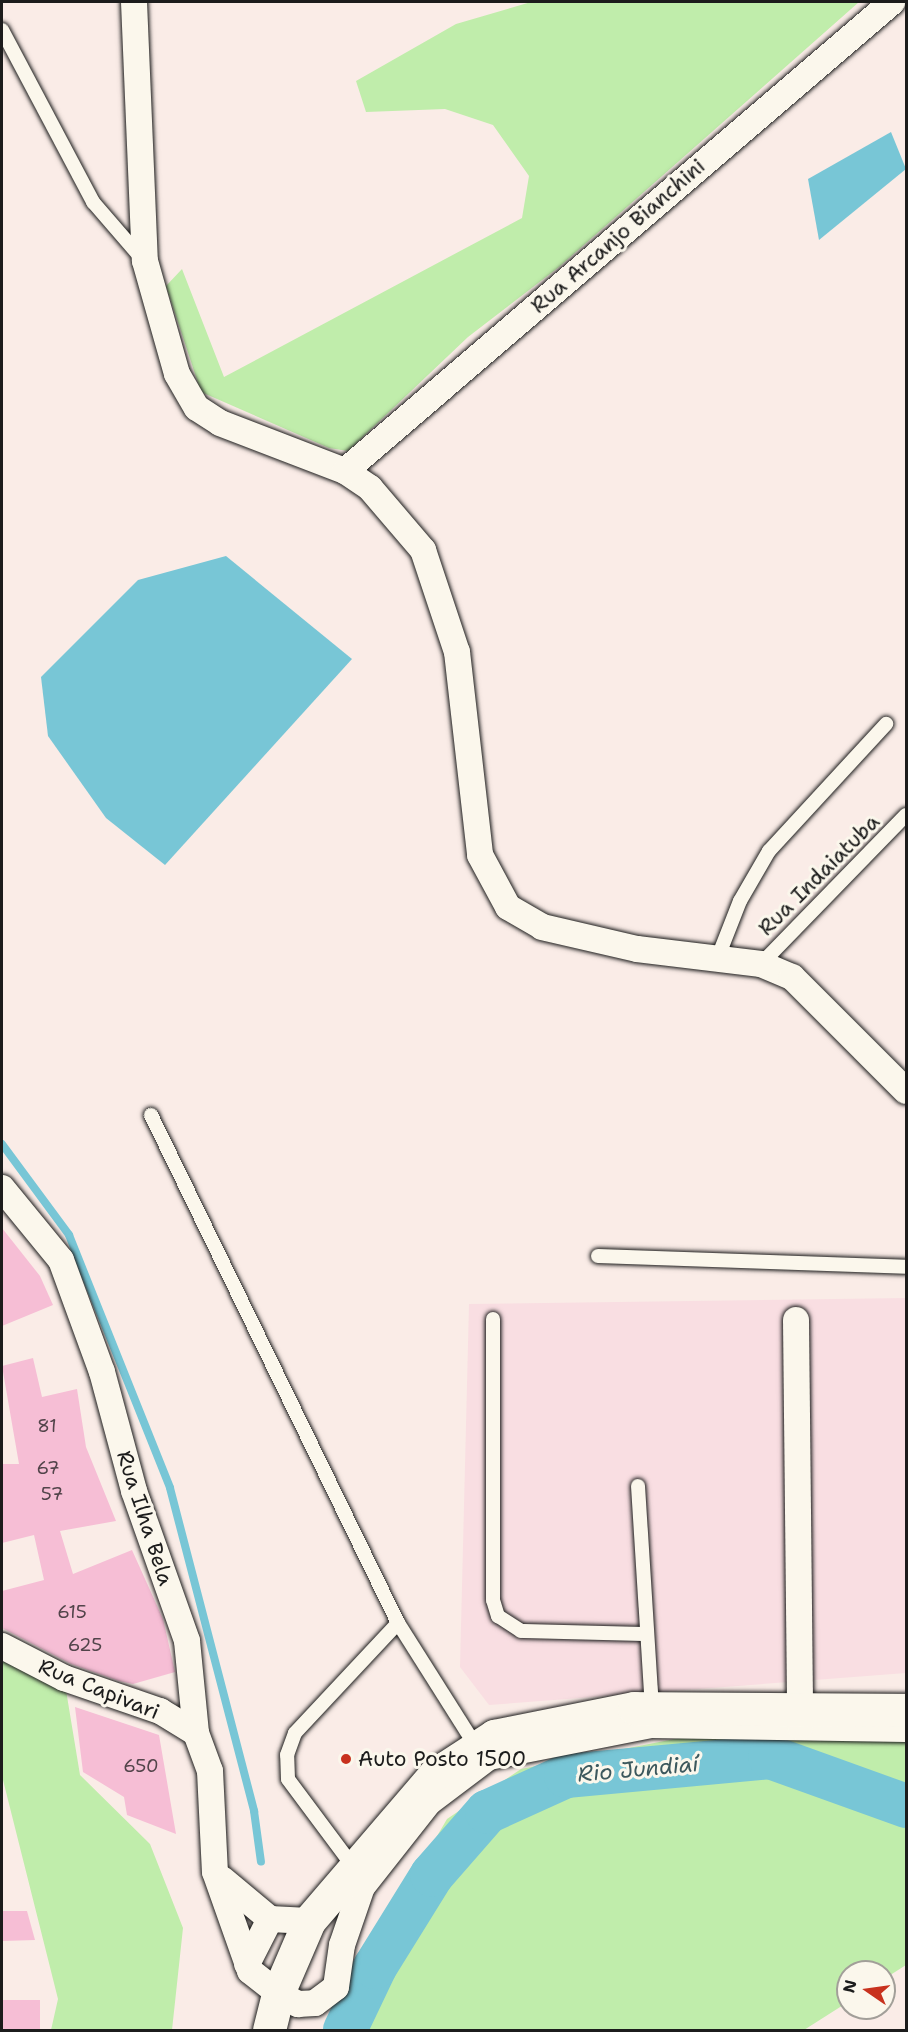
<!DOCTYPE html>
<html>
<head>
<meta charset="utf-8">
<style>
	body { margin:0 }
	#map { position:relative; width:908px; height:2032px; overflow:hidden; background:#faece7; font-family:"Shantell Sans",sans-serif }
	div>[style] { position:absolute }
	.built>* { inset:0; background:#f9dee2 }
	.green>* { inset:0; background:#c0edab }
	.water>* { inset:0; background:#78c6d6 }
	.stream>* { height:8px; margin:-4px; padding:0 4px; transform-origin:4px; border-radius:4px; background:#78c6d6 }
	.river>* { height:44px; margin:-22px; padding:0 22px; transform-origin:22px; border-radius:22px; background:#78c6d6 }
	.building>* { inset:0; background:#f6bed5; transform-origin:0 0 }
	.roads { filter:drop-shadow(0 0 2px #1c1c1c) drop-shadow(0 0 2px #1c1c1c) }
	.service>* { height:14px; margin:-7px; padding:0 7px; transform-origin:7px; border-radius:7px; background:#fbf7ec }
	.minor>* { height:26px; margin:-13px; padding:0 13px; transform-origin:13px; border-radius:13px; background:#fbf7ec }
	.primary>* { height:33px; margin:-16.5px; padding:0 16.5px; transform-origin:16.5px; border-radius:16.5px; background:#fbf7ec }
	.dots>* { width:16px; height:16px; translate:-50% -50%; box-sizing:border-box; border:3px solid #fbf7ec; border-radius:50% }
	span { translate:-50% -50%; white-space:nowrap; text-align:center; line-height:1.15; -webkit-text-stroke:6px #fbf7ec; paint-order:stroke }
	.number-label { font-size:18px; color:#52444a }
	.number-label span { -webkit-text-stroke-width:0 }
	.street-label { font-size:21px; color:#1c1c1c }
	.poi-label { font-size:21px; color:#1c1c1c }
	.left { translate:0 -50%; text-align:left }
	.water-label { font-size:22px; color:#3c585d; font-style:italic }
	.frame { position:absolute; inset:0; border:3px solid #1c1c1c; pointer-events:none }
	.north { position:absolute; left:836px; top:1960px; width:60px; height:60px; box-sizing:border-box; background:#fbf7ec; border:2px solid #a29f99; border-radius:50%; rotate:283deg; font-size:16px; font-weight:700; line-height:24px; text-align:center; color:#1c1c1c }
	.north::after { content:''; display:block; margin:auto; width:21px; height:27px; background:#c8321e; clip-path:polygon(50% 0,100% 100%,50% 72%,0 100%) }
</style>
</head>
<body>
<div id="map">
	<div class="built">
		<i style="clip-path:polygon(906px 1298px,906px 1673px,489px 1705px,460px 1667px,469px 1304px)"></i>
	</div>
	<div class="green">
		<i style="clip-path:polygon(531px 2px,859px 2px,559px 267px,468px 337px,348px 451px,329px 448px,201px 392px,166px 286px,182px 269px,224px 377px,522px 218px,529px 176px,493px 125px,445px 109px,366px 112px,356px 81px,456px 24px)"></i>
		<i style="clip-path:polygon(2px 1661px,64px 1678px,80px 1775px,150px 1844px,183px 1928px,172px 2030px,51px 2030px,58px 1999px,2px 1776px)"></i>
		<i style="clip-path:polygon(690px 1736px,906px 1740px,906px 1965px,884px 1979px,884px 1972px,848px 1972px,848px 2002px,804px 2030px,324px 2030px,447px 1819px,521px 1769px)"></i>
	</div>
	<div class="water">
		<i style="clip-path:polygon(891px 132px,906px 169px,819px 240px,808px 179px)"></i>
		<i style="clip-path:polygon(226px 556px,352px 659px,165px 865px,106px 818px,48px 736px,41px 677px,138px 580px)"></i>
	</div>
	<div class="stream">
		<i style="left:2px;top:1144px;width:113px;rotate:53.6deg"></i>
		<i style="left:69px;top:1235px;width:272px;rotate:68.2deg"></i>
		<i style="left:170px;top:1488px;width:334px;rotate:75.4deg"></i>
		<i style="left:254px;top:1811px;width:51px;rotate:82.2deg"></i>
	</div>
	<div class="river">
		<i style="left:345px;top:2030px;width:70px;rotate:-64.5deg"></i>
		<i style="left:375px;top:1967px;width:108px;rotate:-58.2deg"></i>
		<i style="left:432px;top:1875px;width:84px;rotate:-48.9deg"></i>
		<i style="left:487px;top:1812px;width:87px;rotate:-24.5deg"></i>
		<i style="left:566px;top:1776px;width:205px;rotate:-5.3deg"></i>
		<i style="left:770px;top:1757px;width:145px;rotate:19.8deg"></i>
	</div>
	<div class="building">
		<i style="clip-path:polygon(2px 1228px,40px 1276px,53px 1305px,2px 1326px)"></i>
		<i style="clip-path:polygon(33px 1358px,42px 1397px,77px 1389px,86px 1447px,116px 1521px,60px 1531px,73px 1574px,132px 1550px,163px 1619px,175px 1672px,133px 1684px,119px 1681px,71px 1664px,2px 1628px,2px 1591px,44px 1580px,34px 1535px,2px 1543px,2px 1464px,19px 1464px,2px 1366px)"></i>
		<i style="clip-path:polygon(75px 1707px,159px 1735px,176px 1834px,127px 1815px,124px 1797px,83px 1772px)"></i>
		<i style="clip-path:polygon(2px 1911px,27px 1911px,35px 1940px,2px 1941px)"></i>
		<i style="left:2px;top:2000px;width:38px;height:31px"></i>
	</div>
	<div class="roads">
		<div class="service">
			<i style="left:2px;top:30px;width:195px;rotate:62.1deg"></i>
			<i style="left:93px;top:202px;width:77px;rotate:49.2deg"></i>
			<i style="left:718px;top:957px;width:60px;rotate:-68.6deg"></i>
			<i style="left:740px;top:901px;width:58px;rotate:-59.9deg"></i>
			<i style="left:769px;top:851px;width:173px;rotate:-47.3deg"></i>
			<i style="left:761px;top:964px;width:208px;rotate:-45.8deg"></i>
			<i style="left:151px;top:1115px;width:565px;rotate:64.07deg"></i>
			<i style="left:398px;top:1623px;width:148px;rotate:57.7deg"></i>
			<i style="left:598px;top:1256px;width:308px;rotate:2deg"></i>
			<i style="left:493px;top:1319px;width:281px;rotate:90deg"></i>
			<i style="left:493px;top:1600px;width:17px;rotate:73deg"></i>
			<i style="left:498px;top:1616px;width:27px;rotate:33deg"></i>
			<i style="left:521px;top:1631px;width:125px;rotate:1.4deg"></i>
			<i style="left:638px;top:1486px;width:222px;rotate:86.4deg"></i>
			<i style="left:355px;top:1869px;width:112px;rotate:-126.7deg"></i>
			<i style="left:288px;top:1779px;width:24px;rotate:-92deg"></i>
			<i style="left:287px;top:1755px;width:23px;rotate:-70deg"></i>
			<i style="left:295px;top:1733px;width:151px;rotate:-46.9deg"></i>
		</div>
		<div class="minor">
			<i style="left:134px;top:2px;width:259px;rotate:87.6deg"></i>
			<i style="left:145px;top:261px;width:117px;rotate:74.2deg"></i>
			<i style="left:177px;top:374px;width:39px;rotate:60deg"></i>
			<i style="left:197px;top:408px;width:27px;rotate:33deg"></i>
			<i style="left:220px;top:423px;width:134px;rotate:21deg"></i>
			<i style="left:345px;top:471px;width:30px;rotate:34deg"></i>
			<i style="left:370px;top:488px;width:82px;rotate:49.5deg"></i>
			<i style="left:423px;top:550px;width:108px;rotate:71.6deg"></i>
			<i style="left:457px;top:652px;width:204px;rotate:83.5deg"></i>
			<i style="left:480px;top:855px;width:59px;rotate:61.7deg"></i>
			<i style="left:508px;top:907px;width:39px;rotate:30deg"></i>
			<i style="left:542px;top:927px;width:98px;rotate:13deg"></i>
			<i style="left:637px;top:949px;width:125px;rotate:6.9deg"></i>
			<i style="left:761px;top:964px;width:34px;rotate:23deg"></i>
			<i style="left:792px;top:977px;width:161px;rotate:45deg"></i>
			<i style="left:345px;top:471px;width:721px;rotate:-40.61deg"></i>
			<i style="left:2px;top:1188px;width:93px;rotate:50.7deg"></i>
			<i style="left:61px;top:1260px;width:119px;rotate:69.9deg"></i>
			<i style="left:102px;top:1372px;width:123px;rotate:74.9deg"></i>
			<i style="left:134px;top:1491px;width:159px;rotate:70.5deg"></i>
			<i style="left:187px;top:1641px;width:92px;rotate:84.4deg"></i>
			<i style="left:196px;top:1733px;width:40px;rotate:69.8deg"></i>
			<i style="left:210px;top:1771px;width:101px;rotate:87.2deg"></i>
			<i style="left:215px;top:1872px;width:105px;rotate:70.5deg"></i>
			<i style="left:250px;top:1971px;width:36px;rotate:38deg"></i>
			<i style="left:278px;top:1993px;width:23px;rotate:29deg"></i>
			<i style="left:298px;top:2004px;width:17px;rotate:-3deg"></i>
			<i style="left:315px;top:2003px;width:26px;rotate:-37deg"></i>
			<i style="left:336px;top:1987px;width:42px;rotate:-81.9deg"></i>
			<i style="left:342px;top:1945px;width:61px;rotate:-71deg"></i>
			<i style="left:362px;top:1887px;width:108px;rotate:-51.8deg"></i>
			<i style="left:429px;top:1802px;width:75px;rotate:-36.9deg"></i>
			<i style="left:489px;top:1757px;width:164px;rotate:-11.2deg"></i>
			<i style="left:650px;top:1725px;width:256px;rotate:0.9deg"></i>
			<i style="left:796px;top:1320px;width:407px;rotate:89.4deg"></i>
			<i style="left:2px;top:1646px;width:70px;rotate:27.3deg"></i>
			<i style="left:64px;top:1678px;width:102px;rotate:19deg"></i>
			<i style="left:160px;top:1711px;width:42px;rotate:31.4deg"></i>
			<i style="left:222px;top:1879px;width:62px;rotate:39.8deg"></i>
			<i style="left:270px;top:1919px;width:39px;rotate:3deg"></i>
			<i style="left:247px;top:1964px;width:51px;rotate:-62.9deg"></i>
		</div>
		<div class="primary">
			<i style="left:269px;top:2030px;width:38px;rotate:-76deg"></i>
			<i style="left:278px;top:1993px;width:78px;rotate:-66.7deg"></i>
			<i style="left:309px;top:1921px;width:192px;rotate:-49.4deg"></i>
			<i style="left:434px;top:1775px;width:72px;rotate:-33deg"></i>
			<i style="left:494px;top:1736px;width:143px;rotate:-11.3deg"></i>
			<i style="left:634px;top:1708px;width:272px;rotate:0.4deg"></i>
		</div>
	</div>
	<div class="dots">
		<i style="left:346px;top:1759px;background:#c8321e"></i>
	</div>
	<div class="number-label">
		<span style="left:47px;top:1426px">81</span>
		<span style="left:48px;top:1468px">67</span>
		<span style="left:52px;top:1494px">57</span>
		<span style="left:72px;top:1612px">615</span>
		<span style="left:85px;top:1645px">625</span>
		<span style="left:141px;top:1766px">650</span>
	</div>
	<div class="street-label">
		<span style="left:618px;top:236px;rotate:-41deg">Rua Arcanjo Bianchini</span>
		<span style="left:819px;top:875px;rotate:-45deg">Rua Indaiatuba</span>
		<span style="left:145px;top:1518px;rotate:72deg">Rua Ilha Bela</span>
		<span style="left:99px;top:1689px;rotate:22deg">Rua Capivari</span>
	</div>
	<div class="poi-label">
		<span class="left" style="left:358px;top:1759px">Auto Posto 1500</span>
	</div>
	<div class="water-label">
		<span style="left:638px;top:1769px;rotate:-5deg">Rio Jundiaí</span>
	</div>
	<div class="frame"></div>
	<div class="north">N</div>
</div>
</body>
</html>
